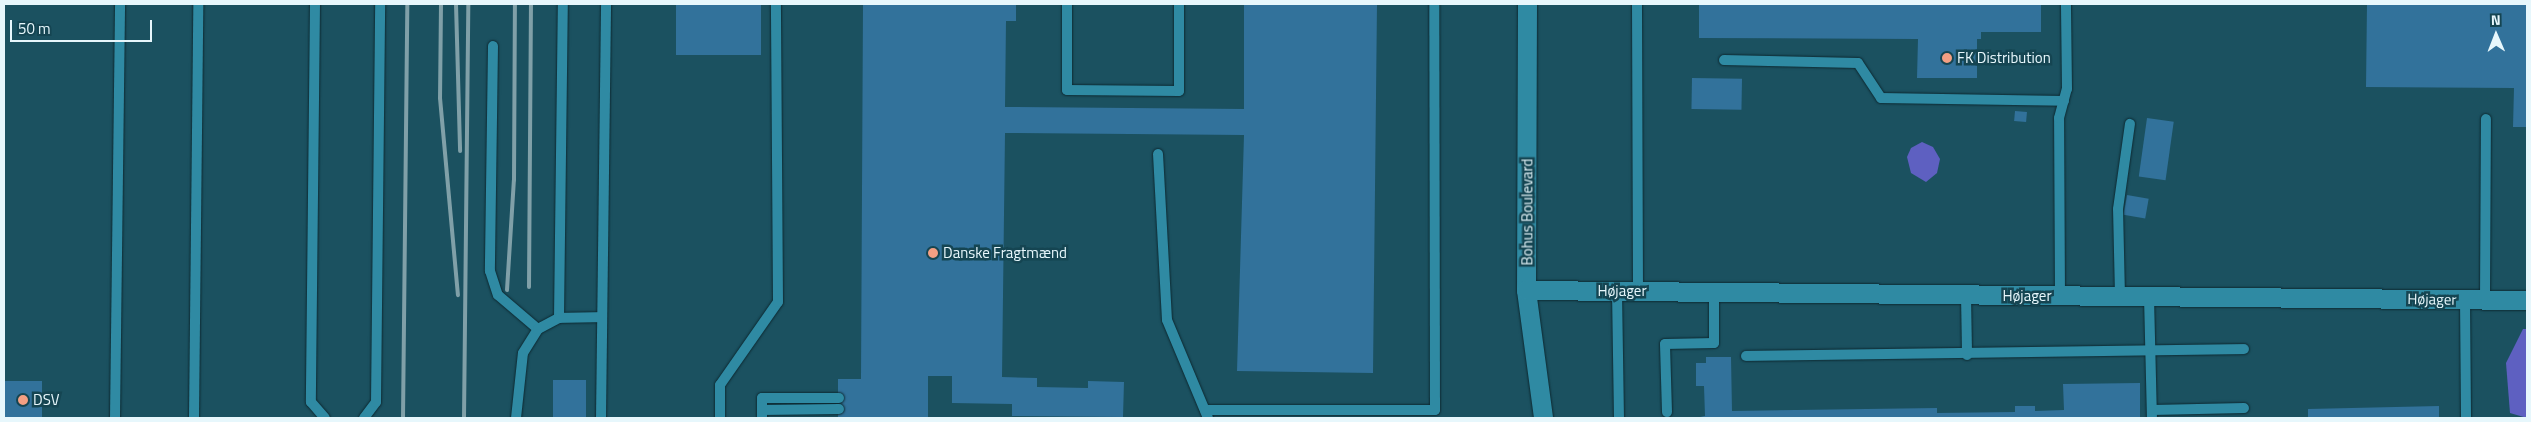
<!DOCTYPE html>
<html>
<head>
<meta charset="utf-8">
<style>
	body { margin:0 }
	#map { position:relative; width:2531px; height:422px; overflow:hidden; background:#154552; font-family:"Titillium Web",sans-serif }
	div>[style] { position:absolute }
	.built>* { inset:0; background:#1b5160; transform-origin:0 0 }
	.water>* { inset:0; background:#5e60c1 }
	.building>* { inset:0; background:#32729b; transform-origin:0 0 }
	.roads { filter:drop-shadow(0 0 1px #0d2931) drop-shadow(0 0 1px #0d2931) }
	.lane>* { height:10px; margin:-5px; padding:0 5px; transform-origin:5px; border-radius:5px; background:#2f8aa3 }
	.street>* { height:19px; margin:-9.5px; padding:0 9.5px; transform-origin:9.5px; border-radius:9.5px; background:#2f8aa3 }
	.rail>* { height:4px; margin:-2px; padding:0 2px; transform-origin:2px; border-radius:2px; background:#80a0a8 }
	.dots>* { width:14px; height:14px; translate:-50% -50%; box-sizing:border-box; border:2px solid #154552; border-radius:50% }
	span { translate:-50% -50%; white-space:nowrap; text-align:center; line-height:1.15; -webkit-text-stroke:5px #154552; paint-order:stroke }
	.poi-label { font-size:15px; color:#e7f7fc }
	.left { translate:0 -50%; text-align:left }
	.street-label { font-size:15px; color:#e7f7fc }
	.frame { position:absolute; inset:0; border:5px solid #e7f7fc; pointer-events:none }
	.north { position:absolute; left:2471px; top:10px; width:50px; height:50px; -webkit-text-stroke:4px #154552; paint-order:stroke; rotate:359deg; font-size:14px; font-weight:700; line-height:20px; text-align:center; color:#e7f7fc }
	.north::after { content:''; display:block; margin:auto; width:18px; height:22px; background:#e7f7fc; clip-path:polygon(50% 0,100% 100%,50% 72%,0 100%) }
	.scale { position:absolute; left:10px; top:20px; width:142px; height:22px; box-sizing:border-box; border:2px solid #e7f7fc; border-top:0; padding-left:6px; font-size:15px; line-height:18px; white-space:nowrap; color:#e7f7fc; -webkit-text-stroke:4px #154552; paint-order:stroke }
</style>
</head>
<body>
<div id="map">
	<div class="built">
		<i style="left:4px;top:4px;width:2523px;height:414px"></i>
	</div>
	<div class="water">
		<i style="clip-path:polygon(1922px 142px,1933px 147px,1940px 159px,1937px 173px,1926px 182px,1911px 173px,1907px 157px,1911px 148px)"></i>
		<i style="clip-path:polygon(2523px 329px,2527px 329px,2527px 418px,2510px 413px,2506px 363px)"></i>
	</div>
	<div class="building">
		<i style="left:676px;top:4px;width:85px;height:51px"></i>
		<i style="clip-path:polygon(863px 4px,1016px 4px,1016px 21px,1006px 21px,1005px 107px,1244px 109px,1244px 4px,1377px 4px,1373px 373px,1237px 371px,1244px 135px,1005px 133px,1002px 377px,1037px 378px,1037px 387px,1088px 388px,1088px 381px,1124px 382px,1123px 417px,1012px 416px,1012px 404px,952px 403px,952px 376px,928px 376px,928px 418px,838px 418px,838px 379px,861px 379px)"></i>
		<i style="clip-path:polygon(1699px 4px,2041px 4px,2041px 32px,1981px 32px,1981px 39px,1977px 39px,1977px 78px,1917px 78px,1918px 39px,1699px 38px)"></i>
		<i style="clip-path:polygon(2367px 4px,2527px 4px,2527px 127px,2513px 127px,2514px 88px,2366px 87px)"></i>
		<i style="left:1692px;top:78px;width:50px;height:31px;rotate:1deg"></i>
		<i style="left:2015px;top:111px;width:12px;height:10px;rotate:5deg"></i>
		<i style="left:2147px;top:118px;width:27px;height:59px;rotate:8deg"></i>
		<i style="left:2127px;top:195px;width:22px;height:20px;rotate:10deg"></i>
		<i style="clip-path:polygon(1706px 357px,1731px 357px,1732px 411px,1937px 408px,1937px 413px,2015px 412px,2015px 406px,2035px 406px,2035px 411px,2064px 410px,2063px 384px,2140px 383px,2140px 418px,1695px 418px,1705px 416px,1704px 386px,1696px 386px,1696px 363px,1706px 363px)"></i>
		<i style="left:553px;top:380px;width:33px;height:38px"></i>
		<i style="left:4px;top:381px;width:38px;height:37px"></i>
		<i style="clip-path:polygon(2439px 406px,2439px 418px,2308px 418px,2308px 409px)"></i>
	</div>
	<div class="roads">
		<div class="lane">
			<i style="left:315px;top:4px;width:398px;rotate:90.6deg"></i>
			<i style="left:311px;top:402px;width:21px;rotate:49deg"></i>
			<i style="left:1067px;top:4px;width:86px;rotate:90deg"></i>
			<i style="left:1067px;top:90px;width:112px;rotate:0.5deg"></i>
			<i style="left:1179px;top:91px;width:87px;rotate:-90deg"></i>
			<i style="left:1637px;top:4px;width:287px;rotate:89.8deg"></i>
			<i style="left:493px;top:46px;width:225px;rotate:90.8deg"></i>
			<i style="left:490px;top:271px;width:25px;rotate:72deg"></i>
			<i style="left:498px;top:295px;width:52px;rotate:40.4deg"></i>
			<i style="left:1724px;top:60px;width:134px;rotate:1.3deg"></i>
			<i style="left:1858px;top:63px;width:42px;rotate:56.7deg"></i>
			<i style="left:1881px;top:98px;width:183px;rotate:0.9deg"></i>
			<i style="left:1158px;top:154px;width:166px;rotate:86.9deg"></i>
			<i style="left:1167px;top:320px;width:106px;rotate:67.3deg"></i>
			<i style="left:1617px;top:291px;width:127px;rotate:89.1deg"></i>
			<i style="left:1966px;top:295px;width:60px;rotate:89deg"></i>
			<i style="left:2060px;top:296px;width:178px;rotate:-90.3deg"></i>
			<i style="left:2059px;top:118px;width:30px;rotate:-75deg"></i>
			<i style="left:2067px;top:89px;width:85px;rotate:-90.7deg"></i>
			<i style="left:2120px;top:296px;width:87px;rotate:-91.3deg"></i>
			<i style="left:2118px;top:209px;width:86px;rotate:-82deg"></i>
			<i style="left:2149px;top:297px;width:121px;rotate:88.6deg"></i>
			<i style="left:2465px;top:300px;width:118px;rotate:89.5deg"></i>
			<i style="left:2485px;top:300px;width:181px;rotate:-89.7deg"></i>
			<i style="left:559px;top:318px;width:314px;rotate:-89.3deg"></i>
			<i style="left:1746px;top:356px;width:498px;rotate:-0.8deg"></i>
			<i style="left:762px;top:410px;width:77px;rotate:-0.7deg"></i>
			<i style="left:1205px;top:410px;width:230px"></i>
			<i style="left:1435px;top:410px;width:406px;rotate:-90.1deg"></i>
			<i style="left:2152px;top:410px;width:92px;rotate:-1.2deg"></i>
			<i style="left:1667px;top:412px;width:68px;rotate:-91.7deg"></i>
			<i style="left:1665px;top:344px;width:49px;rotate:-1.2deg"></i>
			<i style="left:1714px;top:343px;width:51px;rotate:-90deg"></i>
			<i style="left:115px;top:418px;width:414px;rotate:-89.3deg"></i>
			<i style="left:194px;top:418px;width:414px;rotate:-89.4deg"></i>
			<i style="left:364px;top:418px;width:20px;rotate:-53deg"></i>
			<i style="left:376px;top:402px;width:398px;rotate:-89.4deg"></i>
			<i style="left:516px;top:418px;width:65px;rotate:-83.9deg"></i>
			<i style="left:523px;top:353px;width:28px;rotate:-58deg"></i>
			<i style="left:538px;top:329px;width:24px;rotate:-28deg"></i>
			<i style="left:559px;top:318px;width:43px;rotate:-1.3deg"></i>
			<i style="left:601px;top:418px;width:414px;rotate:-89.3deg"></i>
			<i style="left:720px;top:418px;width:33px;rotate:-90deg"></i>
			<i style="left:720px;top:385px;width:101px;rotate:-55.1deg"></i>
			<i style="left:778px;top:302px;width:298px;rotate:-90.4deg"></i>
			<i style="left:762px;top:418px;width:20px;rotate:-90deg"></i>
			<i style="left:762px;top:398px;width:77px"></i>
		</div>
		<div class="street">
			<i style="left:1527px;top:4px;width:286px;rotate:90.2deg"></i>
			<i style="left:1526px;top:290px;width:129px;rotate:82.4deg"></i>
			<i style="left:1526px;top:290px;width:1001px;rotate:0.57deg"></i>
		</div>
	</div>
	<div class="rail">
		<i style="left:441px;top:4px;width:94px;rotate:90.6deg"></i>
		<i style="left:440px;top:98px;width:198px;rotate:84.8deg"></i>
		<i style="left:456px;top:4px;width:147px;rotate:88.4deg"></i>
		<i style="left:529px;top:287px;width:283px;rotate:-89.6deg"></i>
		<i style="left:507px;top:290px;width:110px;rotate:-86.4deg"></i>
		<i style="left:514px;top:180px;width:176px;rotate:-89.7deg"></i>
		<i style="left:403px;top:418px;width:414px;rotate:-89.4deg"></i>
		<i style="left:464px;top:418px;width:414px;rotate:-89.4deg"></i>
	</div>
	<div class="dots">
		<i style="left:1947px;top:58px;background:#f39f83"></i>
		<i style="left:933px;top:253px;background:#f39f83"></i>
		<i style="left:23px;top:400px;background:#f39f83"></i>
	</div>
	<div class="poi-label">
		<span class="left" style="left:1957px;top:58px">FK Distribution</span>
		<span class="left" style="left:943px;top:253px">Danske Fragtmænd</span>
		<span class="left" style="left:33px;top:400px">DSV</span>
	</div>
	<div class="street-label">
		<span style="left:1527px;top:212px;rotate:-90deg">Bohus Boulevard</span>
		<span style="left:1622px;top:291px">Højager</span>
		<span style="left:2027px;top:296px">Højager</span>
		<span style="left:2432px;top:299px;rotate:1deg">Højager</span>
	</div>
	<div class="frame"></div>
	<div class="north">N</div>
	<div class="scale">50 m</div>
</div>
</body>
</html>
